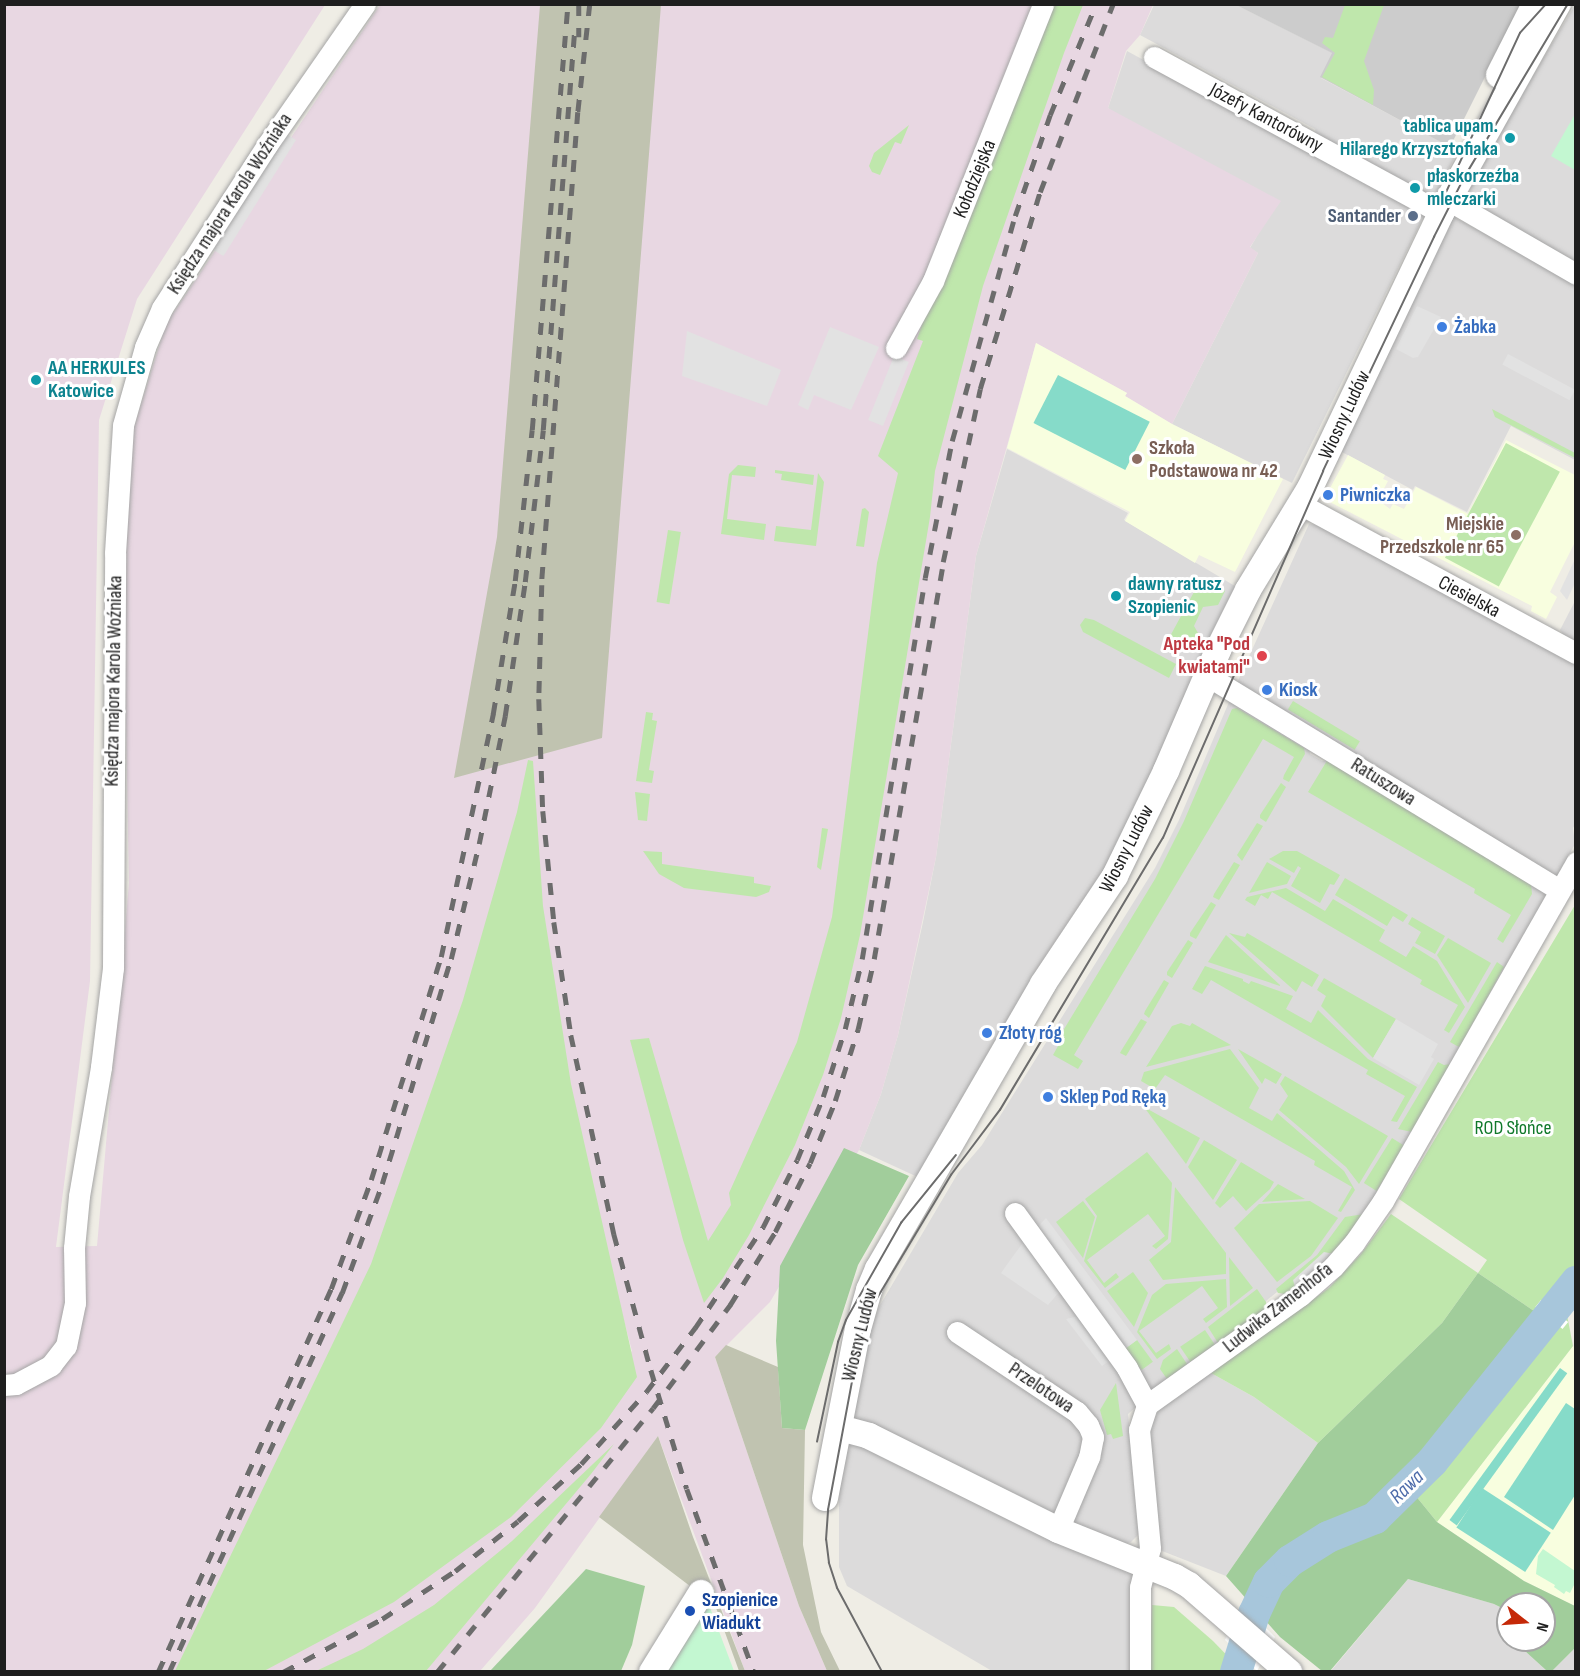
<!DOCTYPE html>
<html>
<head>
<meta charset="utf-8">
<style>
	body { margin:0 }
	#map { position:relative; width:1580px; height:1676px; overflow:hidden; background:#efede5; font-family:"Sofia Sans Condensed",sans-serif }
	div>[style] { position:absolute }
	.residential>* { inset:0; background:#dcdbdb }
	.industrial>* { inset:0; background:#e8d7e2 }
	.education>* { inset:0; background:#f8fedf }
	.religious>* { inset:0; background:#ccc }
	.construction>* { inset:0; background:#c0c3b0 }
	.grass>* { inset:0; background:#bfe7ac; transform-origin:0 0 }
	.forest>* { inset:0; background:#a1cd9b }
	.park>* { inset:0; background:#c3f7d1 }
	.pitch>* { inset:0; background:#86dbc9; transform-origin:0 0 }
	.parking>* { inset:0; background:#e2e2e2; transform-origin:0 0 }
	.pier>* { inset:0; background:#fff; transform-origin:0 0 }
	.river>* { height:32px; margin:-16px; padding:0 16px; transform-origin:16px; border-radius:16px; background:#a7c6db }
	.roads { filter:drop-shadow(0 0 2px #a5a5a5) drop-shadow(0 0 2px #a5a5a5) }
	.minor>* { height:21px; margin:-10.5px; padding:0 10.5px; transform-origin:10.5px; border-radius:10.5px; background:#fff }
	.tertiary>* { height:26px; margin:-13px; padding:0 13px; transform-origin:13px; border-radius:13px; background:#fff }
	.tram>* { height:1.5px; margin:-0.75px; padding:0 0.75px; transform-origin:0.75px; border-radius:0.75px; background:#6c6c6c }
	.rail>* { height:4.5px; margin-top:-2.25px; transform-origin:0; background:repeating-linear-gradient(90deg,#6c6c6c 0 12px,transparent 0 24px) }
	.dots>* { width:16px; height:16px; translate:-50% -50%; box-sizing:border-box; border:3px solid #fff; border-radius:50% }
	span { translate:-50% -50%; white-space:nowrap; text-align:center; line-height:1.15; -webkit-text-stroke:6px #fff; paint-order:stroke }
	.street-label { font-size:20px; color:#1e1e1e }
	.culture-label { font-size:20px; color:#0d838f; font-weight:700 }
	.right { translate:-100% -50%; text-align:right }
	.left { translate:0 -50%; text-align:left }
	.service-label { font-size:20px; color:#4e5e75; font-weight:700 }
	.shop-label { font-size:20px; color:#366cbe; font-weight:700 }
	.education-label { font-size:20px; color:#785e54; font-weight:700 }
	.health-label { font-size:20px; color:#be3a42; font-weight:700 }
	.park-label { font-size:20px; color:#10792b }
	.transit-label { font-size:20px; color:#164399; font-weight:700 }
	.water-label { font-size:21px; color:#4e6caa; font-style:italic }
	.frame { position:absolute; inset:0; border:6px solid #1e1e1e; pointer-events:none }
	.north { position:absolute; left:1496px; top:1592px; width:60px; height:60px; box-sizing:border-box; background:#fff; border:2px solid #a5a5a5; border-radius:50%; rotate:107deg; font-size:16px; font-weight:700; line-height:24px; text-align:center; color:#1e1e1e }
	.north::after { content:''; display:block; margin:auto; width:21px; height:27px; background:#c52908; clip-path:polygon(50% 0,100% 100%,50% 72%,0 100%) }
</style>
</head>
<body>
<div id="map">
	<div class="residential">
		<i style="clip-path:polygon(1154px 5px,1236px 5px,1333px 53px,1321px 78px,1458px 151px,1434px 197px,1427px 198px,1317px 140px,1315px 129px,1140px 35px)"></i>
		<i style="clip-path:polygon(1575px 5px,1575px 261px,1465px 201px,1462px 195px)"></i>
		<i style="clip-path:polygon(1127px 51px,1422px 211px,1424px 216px,1292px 483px,1172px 424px,1258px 253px,1250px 248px,1257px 236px,1108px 108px)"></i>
		<i style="clip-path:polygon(1454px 217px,1575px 283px,1575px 460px,1511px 426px,1467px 512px,1415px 486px,1413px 490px,1340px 451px,1449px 219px)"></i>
		<i style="clip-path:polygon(1007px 449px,1128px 513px,1124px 520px,1240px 589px,1106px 867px,922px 1179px,859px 1150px,881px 1094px,898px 1035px,923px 922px,936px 857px,976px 556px)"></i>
		<i style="clip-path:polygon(1309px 524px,1320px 525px,1575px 659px,1576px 823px,1573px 828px,1575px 844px,1558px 875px,1550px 876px,1237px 683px)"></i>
		<i style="clip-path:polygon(1575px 601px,1575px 646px,1569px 642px,1560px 630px)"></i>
		<i style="clip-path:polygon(1229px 702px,1238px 702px,1309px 745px,1310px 754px,1322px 761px,1329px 760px,1542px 889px,1547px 899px,1368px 1210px,1341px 1247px,1287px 1295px,1277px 1292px,1266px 1301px,1265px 1312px,1165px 1381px,1128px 1414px,1140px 1533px,1131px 1542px,1122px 1545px,850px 1422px,870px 1330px,879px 1307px,958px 1173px,982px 1145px,1155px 868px,1179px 820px)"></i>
		<i style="clip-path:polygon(1211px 1373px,1254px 1397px,1318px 1443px,1226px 1576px,1157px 1549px,1148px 1429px,1162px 1405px)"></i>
		<i style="clip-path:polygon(847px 1437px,1132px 1572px,1132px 1671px,992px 1671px,847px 1586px,839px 1567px,839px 1479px)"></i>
		<i style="clip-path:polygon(1408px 1579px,1494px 1604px,1508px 1611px,1508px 1640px,1524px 1640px,1525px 1651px,1547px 1671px,1330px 1672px)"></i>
		<i style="clip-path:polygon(1575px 1648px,1575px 1671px,1552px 1671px)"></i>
	</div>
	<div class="industrial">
		<i style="clip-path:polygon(evenodd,5px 5px,325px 5px,137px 299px,99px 420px,90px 981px,56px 1247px,97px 1246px,129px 883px,123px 567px,134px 427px,166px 324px,380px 5px,1153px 5px,1140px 35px,1126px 51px,1108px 108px,1281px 201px,1250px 247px,1258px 253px,1172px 424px,1125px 396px,1127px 393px,1036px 343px,976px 556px,936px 857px,898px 1035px,881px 1094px,859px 1150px,770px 1302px,715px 1357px,799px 1606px,827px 1671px,745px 1671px,658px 1436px,535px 1608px,480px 1671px,5px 1672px,5px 5px,581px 1159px,632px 1351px,532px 1458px,581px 1159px)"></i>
	</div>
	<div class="education">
		<i style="clip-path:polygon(1036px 343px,1127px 393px,1125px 396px,1172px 424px,1283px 479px,1235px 572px,1199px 555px,1195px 563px,1125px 521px,1130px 512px,1007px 448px)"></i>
		<i style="clip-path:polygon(1506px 440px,1575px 475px,1575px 542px,1550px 592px,1557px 597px,1546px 619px,1531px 611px,1532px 606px,1324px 499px,1348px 455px,1385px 475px,1383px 479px,1388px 481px,1378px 500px,1390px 509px,1393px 504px,1404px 509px,1416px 487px,1468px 514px)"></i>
		<i style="clip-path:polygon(1573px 1346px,1576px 1348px,1575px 1606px,1524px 1581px,1437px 1522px)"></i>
	</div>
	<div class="religious">
		<i style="clip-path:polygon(1236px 5px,1521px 5px,1450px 147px,1320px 77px,1332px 53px)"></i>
	</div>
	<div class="construction">
		<i style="clip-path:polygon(540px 5px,661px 5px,602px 738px,454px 778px,497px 537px)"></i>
		<i style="clip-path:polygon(726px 1345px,778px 1367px,782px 1428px,805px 1430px,803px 1545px,821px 1632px,840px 1671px,827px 1671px,799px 1606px,715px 1357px)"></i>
		<i style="clip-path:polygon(658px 1436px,693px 1537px,745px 1671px,739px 1671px,715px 1605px,599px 1517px)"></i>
	</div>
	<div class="grass">
		<i style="clip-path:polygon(1051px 5px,1083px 5px,1064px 53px,983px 286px,935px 471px,930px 517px,860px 935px,841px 1018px,823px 1075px,795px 1145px,749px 1235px,723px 1278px,704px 1303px,683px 1240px,630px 1040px,649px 1038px,708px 1241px,731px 1205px,729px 1193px,797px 1042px,832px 917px,877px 563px,898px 473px,878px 456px,923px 341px,917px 339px,926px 313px)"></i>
		<i style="clip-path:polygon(1345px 5px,1384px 5px,1364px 61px,1374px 90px,1373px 105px,1322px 77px,1335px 53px,1322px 43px,1325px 37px,1333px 38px)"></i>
		<i style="clip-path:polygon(909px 125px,901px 144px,895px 142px,880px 175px,872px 172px,869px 166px,874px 153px)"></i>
		<i style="clip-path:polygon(1492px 409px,1575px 453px,1575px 458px,1495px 417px)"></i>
		<i style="left:1506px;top:443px;width:61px;height:130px;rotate:28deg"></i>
		<i style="clip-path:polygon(738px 465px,756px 467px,755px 477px,732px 475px,727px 519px,766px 524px,764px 540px,721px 534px,729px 474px)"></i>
		<i style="clip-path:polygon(775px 470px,814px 475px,813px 485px,781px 480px,782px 474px,775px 473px)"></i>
		<i style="clip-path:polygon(818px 473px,824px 482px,816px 546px,774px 541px,776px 526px,811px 530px)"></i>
		<i style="clip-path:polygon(865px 508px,869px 512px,864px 547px,856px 546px,862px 509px)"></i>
		<i style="left:668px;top:530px;width:13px;height:73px;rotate:9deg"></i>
		<i style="clip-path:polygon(1201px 579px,1225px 591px,1218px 605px,1203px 607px,1194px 626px,1201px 638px,1193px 653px,1168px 640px)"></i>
		<i style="clip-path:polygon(1085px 618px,1094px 620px,1176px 664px,1169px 678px,1083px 632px,1080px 625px)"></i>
		<i style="left:1293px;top:701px;width:78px;height:10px;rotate:31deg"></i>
		<i style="clip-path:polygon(1237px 708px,1304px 748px,1305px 754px,1289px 782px,1283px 779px,1284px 775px,1294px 757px,1263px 739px,1074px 1055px,1083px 1061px,1078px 1069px,1053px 1055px,1058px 1046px,1055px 1044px,1155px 879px,1184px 821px,1232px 709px)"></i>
		<i style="clip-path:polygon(646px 712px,653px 713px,652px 720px,657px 721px,649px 770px,654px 771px,652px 783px,636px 781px)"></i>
		<i style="clip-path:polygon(1328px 759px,1531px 884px,1532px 894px,1503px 943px,1497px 939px,1511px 915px,1474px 893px,1475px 889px,1308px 792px)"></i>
		<i style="clip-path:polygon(528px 760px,533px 761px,543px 906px,571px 1084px,637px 1377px,601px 1428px,511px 1517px,394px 1602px,264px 1671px,175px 1671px,371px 1264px,463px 1000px,517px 812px)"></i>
		<i style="clip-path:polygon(1281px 783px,1286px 787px,1266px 822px,1260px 818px,1260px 815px)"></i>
		<i style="clip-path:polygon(635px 792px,650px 794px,647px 821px,638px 820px)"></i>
		<i style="clip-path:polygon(1257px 823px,1263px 826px,1242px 861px,1237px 855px)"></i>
		<i style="clip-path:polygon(822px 828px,828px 829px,821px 870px,817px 867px)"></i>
		<i style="clip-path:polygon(643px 851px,662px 852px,662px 864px,754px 877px,754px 883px,771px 886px,769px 892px,756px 897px,684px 888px,659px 874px)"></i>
		<i style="clip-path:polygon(1283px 851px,1297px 851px,1340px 875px,1334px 885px,1330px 884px,1320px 903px,1291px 886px,1301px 868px,1298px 866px,1294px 873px,1269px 859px)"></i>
		<i style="clip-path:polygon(1234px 862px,1240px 865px,1219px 900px,1213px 897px,1214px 894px)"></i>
		<i style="clip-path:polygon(1267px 862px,1291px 876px,1287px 884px,1249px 893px)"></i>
		<i style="clip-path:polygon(1345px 878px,1408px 915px,1403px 922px,1393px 916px,1387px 926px,1335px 895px)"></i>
		<i style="clip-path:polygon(1286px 888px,1325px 911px,1333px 899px,1385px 930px,1379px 941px,1406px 957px,1413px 946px,1437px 961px,1465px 1007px,1449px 1033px,1444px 1030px,1458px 1005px,1420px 984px,1422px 980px,1272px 892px,1268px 899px,1261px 895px,1255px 906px,1245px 900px,1247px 897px)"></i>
		<i style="clip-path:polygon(1211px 902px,1216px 905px,1196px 939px,1190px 936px,1190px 933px)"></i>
		<i style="clip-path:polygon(1575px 905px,1576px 1304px,1567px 1315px,1573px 1346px,1437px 1522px,1402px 1479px,1537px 1313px,1478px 1273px,1442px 1323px,1318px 1443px,1254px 1397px,1211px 1373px,1329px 1288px,1361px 1254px,1391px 1214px,1478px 1273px,1487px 1260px,1399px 1199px)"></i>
		<i style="clip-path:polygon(1412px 917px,1445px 936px,1435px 954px,1415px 943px,1421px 932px,1408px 924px)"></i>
		<i style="clip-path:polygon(1229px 933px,1245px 937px,1247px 933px,1319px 975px,1312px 987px,1302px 981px,1296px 992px)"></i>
		<i style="clip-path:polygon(1226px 935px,1280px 985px,1280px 986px,1208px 962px)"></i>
		<i style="clip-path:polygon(1448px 938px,1491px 963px,1468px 1003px,1437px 955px)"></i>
		<i style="clip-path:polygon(1188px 940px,1193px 943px,1172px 978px,1167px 975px,1167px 972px)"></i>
		<i style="clip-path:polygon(1497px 962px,1504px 967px,1460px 1047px,1457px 1046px,1450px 1042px)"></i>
		<i style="clip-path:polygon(1205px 966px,1243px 979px,1243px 981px,1249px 984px,1251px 981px,1293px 996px,1286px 1009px,1311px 1023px,1318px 1010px,1368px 1059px,1417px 1087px,1397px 1122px,1391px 1121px,1405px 1096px,1366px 1074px,1368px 1070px,1211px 980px,1202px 994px,1192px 989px)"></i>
		<i style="clip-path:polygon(1324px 978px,1396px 1019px,1373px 1058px,1321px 1006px,1326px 996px,1317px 990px)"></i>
		<i style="clip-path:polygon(1164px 980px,1169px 983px,1149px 1018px,1144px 1014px,1145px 1011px)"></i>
		<i style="clip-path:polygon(1141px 1019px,1147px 1022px,1126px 1056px,1120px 1053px,1121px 1051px)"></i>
		<i style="clip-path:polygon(1181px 1023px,1190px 1026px,1192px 1023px,1231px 1045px,1146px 1067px,1172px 1026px)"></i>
		<i style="clip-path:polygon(1230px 1049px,1259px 1088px,1249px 1108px,1272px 1121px,1277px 1113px,1344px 1171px,1355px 1190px,1341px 1212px,1338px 1211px,1352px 1187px,1314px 1165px,1315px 1161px,1165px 1075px,1155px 1089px,1141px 1081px,1144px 1072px)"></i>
		<i style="clip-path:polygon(1238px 1049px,1282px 1074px,1276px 1084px,1265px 1078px,1262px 1084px)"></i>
		<i style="clip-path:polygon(1438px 1062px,1444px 1065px,1451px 1064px,1412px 1132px,1398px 1129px)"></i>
		<i style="clip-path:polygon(1285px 1076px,1388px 1136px,1359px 1184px,1346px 1167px,1279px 1110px,1288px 1096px,1280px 1084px)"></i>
		<i style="clip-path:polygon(1144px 1107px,1200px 1138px,1186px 1164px)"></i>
		<i style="left:1392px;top:1138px;width:15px;height:53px;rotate:32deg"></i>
		<i style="clip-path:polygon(1204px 1140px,1237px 1160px,1213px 1200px,1188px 1167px)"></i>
		<i style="clip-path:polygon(1147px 1152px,1172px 1183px,1168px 1239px,1156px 1249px,1152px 1246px,1165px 1236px,1148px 1214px,1087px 1260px,1104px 1283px,1116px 1273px,1119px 1277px,1105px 1288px,1084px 1261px,1097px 1216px,1085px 1199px)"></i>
		<i style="clip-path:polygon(1241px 1162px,1274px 1182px,1270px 1189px,1246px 1211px,1233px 1196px,1220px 1208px,1215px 1203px)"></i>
		<i style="clip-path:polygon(1278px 1184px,1305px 1199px,1262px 1202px)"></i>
		<i style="clip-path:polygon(1175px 1187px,1226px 1253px,1226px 1274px,1163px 1280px,1149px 1260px,1171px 1242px)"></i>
		<i style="clip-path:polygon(1083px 1201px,1095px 1217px,1083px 1258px,1056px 1222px)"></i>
		<i style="clip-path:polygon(1310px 1201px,1338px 1218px,1311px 1256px,1277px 1282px,1234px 1228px,1259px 1204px)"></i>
		<i style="clip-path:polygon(1364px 1214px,1334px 1254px,1324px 1253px,1310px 1266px,1295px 1287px,1287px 1294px,1278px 1293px,1276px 1289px,1317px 1255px,1345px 1217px)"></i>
		<i style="clip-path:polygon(1229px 1257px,1253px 1288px,1230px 1306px)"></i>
		<i style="clip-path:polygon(1133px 1272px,1148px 1293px,1134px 1327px,1107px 1291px)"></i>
		<i style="clip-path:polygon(1226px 1279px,1227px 1307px,1206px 1323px,1203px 1319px,1218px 1308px,1202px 1286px,1139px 1331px,1156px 1353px,1169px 1344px,1171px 1349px,1157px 1359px,1137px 1332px,1152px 1295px,1166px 1284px)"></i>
		<i style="clip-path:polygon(1257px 1289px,1266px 1302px,1266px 1309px,1218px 1343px,1208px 1327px)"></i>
		<i style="left:1205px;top:1330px;width:18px;height:30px;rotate:56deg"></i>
		<i style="left:1137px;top:1340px;width:27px;height:14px;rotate:54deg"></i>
		<i style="clip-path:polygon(1177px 1349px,1187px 1364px,1167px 1379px,1160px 1369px,1163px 1360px)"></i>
		<i style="clip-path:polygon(1116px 1383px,1123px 1436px,1113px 1439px,1111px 1434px,1107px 1435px,1100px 1410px)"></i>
		<i style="clip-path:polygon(614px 1444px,591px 1474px,426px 1671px,316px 1671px,363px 1649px,434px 1605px,512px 1541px)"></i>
		<i style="clip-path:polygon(1152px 1605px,1174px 1607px,1213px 1641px,1242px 1671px,1149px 1672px)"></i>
	</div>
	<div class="forest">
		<i style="clip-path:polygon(844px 1148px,909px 1176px,858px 1265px,805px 1430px,782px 1428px,776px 1341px,780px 1266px)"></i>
		<i style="clip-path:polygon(1478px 1273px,1537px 1313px,1402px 1479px,1437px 1522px,1524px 1581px,1575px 1606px,1575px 1648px,1552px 1671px,1547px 1671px,1525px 1651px,1524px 1640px,1544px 1640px,1544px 1604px,1508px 1604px,1508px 1611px,1494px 1604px,1408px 1579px,1330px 1671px,1322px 1671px,1280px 1637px,1226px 1576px,1318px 1443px,1442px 1323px)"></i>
		<i style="clip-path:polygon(586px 1569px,645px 1586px,632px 1645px,621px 1671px,490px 1671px)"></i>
	</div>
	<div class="park">
		<i style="clip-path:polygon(1575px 114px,1575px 170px,1551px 156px)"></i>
		<i style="clip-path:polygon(1543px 1549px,1575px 1571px,1575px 1583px,1570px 1593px,1566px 1591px,1564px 1594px,1554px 1587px,1555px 1585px,1536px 1574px,1538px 1556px)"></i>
		<i style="clip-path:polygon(709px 1605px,734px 1671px,668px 1671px)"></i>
	</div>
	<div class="pitch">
		<i style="left:1058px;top:375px;width:103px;height:54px;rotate:27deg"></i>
		<i style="left:1560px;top:1368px;width:9px;height:188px;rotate:36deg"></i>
		<i style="clip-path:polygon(1566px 1403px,1575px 1409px,1575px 1495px,1553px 1530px,1504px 1497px)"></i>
		<i style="left:1482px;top:1488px;width:82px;height:47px;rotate:33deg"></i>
	</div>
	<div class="parking">
		<i style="left:285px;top:133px;width:13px;height:137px;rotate:32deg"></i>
		<i style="clip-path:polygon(1417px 306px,1441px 317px,1418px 357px,1413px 358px,1396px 349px)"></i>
		<i style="clip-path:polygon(830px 327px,879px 347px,851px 410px,814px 395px,808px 410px,798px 405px)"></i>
		<i style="clip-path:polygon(687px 331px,781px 370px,767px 406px,682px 376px)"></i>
		<i style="left:1508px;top:354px;width:76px;height:12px;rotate:28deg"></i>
		<i style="left:894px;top:356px;width:16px;height:69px;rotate:22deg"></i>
		<i style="clip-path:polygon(1575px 559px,1575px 583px,1567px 600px,1560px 591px)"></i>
		<i style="clip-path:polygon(1396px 1019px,1438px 1044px,1431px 1057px,1434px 1059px,1419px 1085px,1373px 1058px)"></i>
		<i style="clip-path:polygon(1046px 1218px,1137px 1340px,1102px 1366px,1066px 1319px,1078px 1316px,1060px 1291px,1048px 1305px,1001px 1273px,1024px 1241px)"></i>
		<i style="clip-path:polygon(1324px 1252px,1334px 1254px,1295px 1287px,1293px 1280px)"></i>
	</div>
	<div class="pier">
		<i style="left:1541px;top:1300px;width:35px;height:9px;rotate:39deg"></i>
		<i style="clip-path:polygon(1242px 1604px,1275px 1637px,1257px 1671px,1225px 1640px)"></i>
	</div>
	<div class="river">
		<i style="left:1236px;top:1672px;width:61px;rotate:-72.8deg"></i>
		<i style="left:1254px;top:1614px;width:35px;rotate:-65deg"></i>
		<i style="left:1269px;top:1582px;width:30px;rotate:-45deg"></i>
		<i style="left:1290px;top:1561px;width:45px;rotate:-32.3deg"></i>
		<i style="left:1328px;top:1537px;width:51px;rotate:-22deg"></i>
		<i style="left:1375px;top:1518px;width:80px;rotate:-44.5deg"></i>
		<i style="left:1432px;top:1462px;width:231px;rotate:-51.3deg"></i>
	</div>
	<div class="roads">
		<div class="minor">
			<i style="left:1154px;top:57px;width:327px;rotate:28.5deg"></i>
			<i style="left:1448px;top:200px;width:148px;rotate:30deg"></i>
			<i style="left:896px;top:348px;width:77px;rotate:-61.1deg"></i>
			<i style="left:933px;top:281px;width:298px;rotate:-68.3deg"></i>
			<i style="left:1300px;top:504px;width:314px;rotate:28.4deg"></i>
			<i style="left:1206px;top:675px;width:414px;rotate:31.3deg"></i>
			<i style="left:1015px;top:1213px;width:191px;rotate:54.1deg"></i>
			<i style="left:1127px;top:1368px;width:42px;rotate:61.6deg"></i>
			<i style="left:957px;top:1332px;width:144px;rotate:33.7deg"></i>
			<i style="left:1077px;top:1412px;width:17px;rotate:50deg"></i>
			<i style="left:1088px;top:1425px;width:13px;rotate:67deg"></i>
			<i style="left:1093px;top:1437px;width:20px;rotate:101deg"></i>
			<i style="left:1089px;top:1457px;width:79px;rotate:113deg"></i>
			<i style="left:4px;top:1385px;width:12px;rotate:-5deg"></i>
			<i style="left:16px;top:1384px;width:40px;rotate:-28deg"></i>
			<i style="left:51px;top:1365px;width:24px;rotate:-52deg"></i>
			<i style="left:66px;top:1346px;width:44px;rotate:-78.2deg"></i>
			<i style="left:75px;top:1303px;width:55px;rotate:-91deg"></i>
			<i style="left:74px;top:1248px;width:52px;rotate:-84.5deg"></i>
			<i style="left:79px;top:1196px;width:131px;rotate:-80.3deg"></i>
			<i style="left:101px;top:1067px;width:100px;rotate:-83.1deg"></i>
			<i style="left:113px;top:968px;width:415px;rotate:-89.7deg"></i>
			<i style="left:115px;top:553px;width:128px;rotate:-86.4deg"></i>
			<i style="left:123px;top:425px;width:81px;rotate:-74.2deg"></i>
			<i style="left:145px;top:347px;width:43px;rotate:-66.4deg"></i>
			<i style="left:162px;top:308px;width:194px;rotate:-57.2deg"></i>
			<i style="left:267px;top:145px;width:172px;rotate:-55.2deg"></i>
			<i style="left:1140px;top:1672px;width:85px;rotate:-90deg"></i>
			<i style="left:1140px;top:1587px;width:40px;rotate:-75.6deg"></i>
			<i style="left:1150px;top:1548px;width:119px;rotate:-95.3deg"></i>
			<i style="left:1139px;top:1430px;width:26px;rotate:-72deg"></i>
			<i style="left:1147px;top:1405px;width:189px;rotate:-35.5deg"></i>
			<i style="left:1301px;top:1295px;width:43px;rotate:-41.2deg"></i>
			<i style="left:1333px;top:1267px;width:32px;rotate:-49deg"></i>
			<i style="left:1354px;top:1243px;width:51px;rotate:-55.4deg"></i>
			<i style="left:1383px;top:1201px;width:390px;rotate:-60.3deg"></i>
		</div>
		<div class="tertiary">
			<i style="left:1499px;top:75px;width:80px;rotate:-63.1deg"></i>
			<i style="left:840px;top:1428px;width:30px;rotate:15deg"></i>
			<i style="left:869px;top:1436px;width:211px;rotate:26.4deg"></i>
			<i style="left:1058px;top:1530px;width:126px;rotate:21.9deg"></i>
			<i style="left:1175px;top:1577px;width:16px;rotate:30deg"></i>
			<i style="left:1189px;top:1585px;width:133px;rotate:41deg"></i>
			<i style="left:825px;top:1498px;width:172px;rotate:-79deg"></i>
			<i style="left:858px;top:1329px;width:41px;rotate:-74.2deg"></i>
			<i style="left:869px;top:1290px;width:23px;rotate:-67deg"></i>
			<i style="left:878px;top:1269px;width:329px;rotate:-59.9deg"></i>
			<i style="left:1043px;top:984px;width:130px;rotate:-56.3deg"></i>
			<i style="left:1115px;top:876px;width:117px;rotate:-64.1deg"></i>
			<i style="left:1166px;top:771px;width:132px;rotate:-66.7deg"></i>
			<i style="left:1218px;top:650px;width:67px;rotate:-63.4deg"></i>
			<i style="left:1248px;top:590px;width:119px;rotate:-58.7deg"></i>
			<i style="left:1310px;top:488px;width:305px;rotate:-64.5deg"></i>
			<i style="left:1441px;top:213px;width:240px;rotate:-60.8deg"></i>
			<i style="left:652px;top:1672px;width:93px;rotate:-58.2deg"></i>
		</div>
	</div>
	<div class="tram">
		<i style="left:1442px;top:201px;width:185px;rotate:-65.1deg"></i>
		<i style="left:1520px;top:33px;width:39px;rotate:-48deg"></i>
		<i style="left:817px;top:1442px;width:102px;rotate:-78.1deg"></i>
		<i style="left:838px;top:1342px;width:23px;rotate:-70deg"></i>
		<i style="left:846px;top:1320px;width:112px;rotate:-60.4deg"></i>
		<i style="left:901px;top:1223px;width:87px;rotate:-51deg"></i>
		<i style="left:882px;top:1672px;width:95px;rotate:-118.2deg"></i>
		<i style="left:837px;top:1588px;width:26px;rotate:-108deg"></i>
		<i style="left:829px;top:1563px;width:23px;rotate:-97deg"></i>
		<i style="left:826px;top:1540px;width:30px;rotate:-86deg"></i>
		<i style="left:828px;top:1510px;width:164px;rotate:-79.4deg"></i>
		<i style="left:858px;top:1349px;width:35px;rotate:-75deg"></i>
		<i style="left:867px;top:1315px;width:163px;rotate:-59deg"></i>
		<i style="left:951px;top:1175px;width:81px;rotate:-53deg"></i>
		<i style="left:1000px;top:1110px;width:317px;rotate:-59.1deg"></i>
		<i style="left:1163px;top:838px;width:400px;rotate:-66.4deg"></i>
		<i style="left:1323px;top:471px;width:259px;rotate:-64.6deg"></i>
		<i style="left:1434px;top:237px;width:68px;rotate:-63.1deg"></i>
		<i style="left:1465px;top:176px;width:200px;rotate:-59.1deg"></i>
	</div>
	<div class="rail">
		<i style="left:579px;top:4px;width:33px;rotate:90deg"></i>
		<i style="left:590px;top:4px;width:109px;rotate:96.3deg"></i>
		<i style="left:578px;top:112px;width:474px;rotate:94.4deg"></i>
		<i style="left:542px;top:585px;width:114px;rotate:91.5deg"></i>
		<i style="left:539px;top:699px;width:112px;rotate:88deg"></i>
		<i style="left:543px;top:811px;width:112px;rotate:84.3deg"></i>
		<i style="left:554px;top:922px;width:114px;rotate:81.4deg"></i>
		<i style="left:571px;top:1035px;width:204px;rotate:77.8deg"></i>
		<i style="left:614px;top:1234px;width:141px;rotate:74.8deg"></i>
		<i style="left:651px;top:1370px;width:124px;rotate:73.2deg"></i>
		<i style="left:687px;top:1489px;width:195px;rotate:69.9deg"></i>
		<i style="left:158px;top:1672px;width:420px;rotate:-65.7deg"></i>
		<i style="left:331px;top:1289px;width:116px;rotate:-69.8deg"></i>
		<i style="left:371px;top:1180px;width:234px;rotate:-72.6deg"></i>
		<i style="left:441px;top:957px;width:249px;rotate:-77.9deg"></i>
		<i style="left:493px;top:714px;width:135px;rotate:-80.6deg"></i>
		<i style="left:515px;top:581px;width:152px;rotate:-83.6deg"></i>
		<i style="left:532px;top:430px;width:428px;rotate:-85.2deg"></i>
		<i style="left:169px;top:1672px;width:417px;rotate:-65.5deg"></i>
		<i style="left:342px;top:1293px;width:116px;rotate:-69.8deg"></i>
		<i style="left:382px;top:1184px;width:235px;rotate:-73deg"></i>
		<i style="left:451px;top:959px;width:118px;rotate:-76.3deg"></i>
		<i style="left:479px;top:844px;width:131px;rotate:-78.5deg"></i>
		<i style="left:505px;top:716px;width:135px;rotate:-81.5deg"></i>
		<i style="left:525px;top:582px;width:153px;rotate:-83.2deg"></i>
		<i style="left:543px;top:430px;width:399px;rotate:-85.5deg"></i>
		<i style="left:283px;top:1672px;width:112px;rotate:-28.2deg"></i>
		<i style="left:382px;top:1619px;width:87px;rotate:-33.3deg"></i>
		<i style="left:455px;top:1571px;width:80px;rotate:-38.4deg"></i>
		<i style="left:518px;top:1521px;width:85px;rotate:-42.1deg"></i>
		<i style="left:581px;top:1464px;width:97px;rotate:-47.9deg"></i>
		<i style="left:646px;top:1392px;width:81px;rotate:-52.6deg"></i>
		<i style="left:695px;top:1328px;width:122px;rotate:-56deg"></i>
		<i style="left:763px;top:1227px;width:75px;rotate:-63.1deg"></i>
		<i style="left:797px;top:1160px;width:68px;rotate:-67.6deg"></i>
		<i style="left:823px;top:1097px;width:71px;rotate:-72.1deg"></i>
		<i style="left:845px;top:1029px;width:72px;rotate:-76.3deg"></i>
		<i style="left:862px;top:959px;width:386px;rotate:-80.6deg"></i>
		<i style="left:925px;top:578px;width:140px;rotate:-78.9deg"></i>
		<i style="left:952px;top:441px;width:234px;rotate:-74.4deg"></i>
		<i style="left:1015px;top:216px;width:107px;rotate:-70.9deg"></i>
		<i style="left:1050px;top:115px;width:120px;rotate:-67.5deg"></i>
		<i style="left:437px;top:1672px;width:341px;rotate:-50.7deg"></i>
		<i style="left:653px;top:1408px;width:129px;rotate:-53.2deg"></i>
		<i style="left:730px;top:1305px;width:86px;rotate:-58.3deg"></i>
		<i style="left:775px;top:1232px;width:77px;rotate:-63.1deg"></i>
		<i style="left:810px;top:1163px;width:67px;rotate:-68deg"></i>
		<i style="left:835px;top:1101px;width:76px;rotate:-72.3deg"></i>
		<i style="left:858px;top:1029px;width:72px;rotate:-77.1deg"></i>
		<i style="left:874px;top:959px;width:403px;rotate:-80.1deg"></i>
		<i style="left:943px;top:562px;width:177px;rotate:-77.9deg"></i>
		<i style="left:980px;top:389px;width:206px;rotate:-73.1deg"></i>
		<i style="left:1040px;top:192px;width:202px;rotate:-68.8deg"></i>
	</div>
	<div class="dots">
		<i style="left:1510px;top:138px;background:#0f9aa8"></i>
		<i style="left:1415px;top:188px;background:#0f9aa8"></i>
		<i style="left:1413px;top:216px;background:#5c6f8a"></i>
		<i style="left:1442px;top:327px;background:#3f7fe0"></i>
		<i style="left:36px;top:380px;background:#0f9aa8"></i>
		<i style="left:1137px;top:459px;background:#8d6e63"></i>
		<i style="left:1328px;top:495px;background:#3f7fe0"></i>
		<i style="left:1516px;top:535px;background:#8d6e63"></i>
		<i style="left:1116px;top:596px;background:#0f9aa8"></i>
		<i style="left:1262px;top:656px;background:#e0444e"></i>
		<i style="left:1267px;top:690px;background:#3f7fe0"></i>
		<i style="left:987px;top:1033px;background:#3f7fe0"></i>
		<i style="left:1048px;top:1097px;background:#3f7fe0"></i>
		<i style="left:690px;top:1611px;background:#1a4fb4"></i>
	</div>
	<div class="street-label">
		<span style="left:1266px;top:118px;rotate:28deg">Józefy Kantorówny</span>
		<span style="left:975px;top:179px;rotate:-68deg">Kołodziejska</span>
		<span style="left:230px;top:204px;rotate:-57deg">Księdza majora Karola Woźniaka</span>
		<span style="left:1345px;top:415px;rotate:-65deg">Wiosny Ludów</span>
		<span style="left:1469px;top:597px;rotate:28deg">Ciesielska</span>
		<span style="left:114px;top:681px;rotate:-89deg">Księdza majora Karola Woźniaka</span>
		<span style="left:1383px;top:782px;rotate:32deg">Ratuszowa</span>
		<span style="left:1127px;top:849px;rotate:-63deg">Wiosny Ludów</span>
		<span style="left:1278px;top:1308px;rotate:-38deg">Ludwika Zamenhofa</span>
		<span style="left:860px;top:1335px;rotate:-76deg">Wiosny Ludów</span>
		<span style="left:1041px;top:1388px;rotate:34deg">Przelotowa</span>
	</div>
	<div class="culture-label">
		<span class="right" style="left:1498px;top:138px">tablica upam.<br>Hilarego Krzysztofiaka</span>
		<span class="left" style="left:1427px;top:188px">płaskorzeźba<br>mleczarki</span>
		<span class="left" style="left:48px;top:380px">AA HERKULES<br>Katowice</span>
		<span class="left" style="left:1128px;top:596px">dawny ratusz<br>Szopienic</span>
	</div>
	<div class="service-label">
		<span class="right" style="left:1401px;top:216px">Santander</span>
	</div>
	<div class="shop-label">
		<span class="left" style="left:1454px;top:327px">Żabka</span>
		<span class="left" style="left:1340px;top:495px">Piwniczka</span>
		<span class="left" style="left:1279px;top:690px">Kiosk</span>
		<span class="left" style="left:999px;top:1033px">Złoty róg</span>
		<span class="left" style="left:1060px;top:1097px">Sklep Pod Ręką</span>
	</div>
	<div class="education-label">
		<span class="left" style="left:1149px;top:460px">Szkoła<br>Podstawowa nr 42</span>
		<span class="right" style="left:1504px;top:536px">Miejskie<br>Przedszkole nr 65</span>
	</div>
	<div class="health-label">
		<span class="right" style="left:1250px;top:656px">Apteka "Pod<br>kwiatami"</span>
	</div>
	<div class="park-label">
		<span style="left:1513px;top:1128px">ROD Słońce</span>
	</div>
	<div class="transit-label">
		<span class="left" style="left:702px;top:1612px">Szopienice<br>Wiadukt</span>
	</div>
	<div class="water-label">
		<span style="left:1407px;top:1487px;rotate:-44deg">Rawa</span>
	</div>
	<div class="frame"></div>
	<div class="north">N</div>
</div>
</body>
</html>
